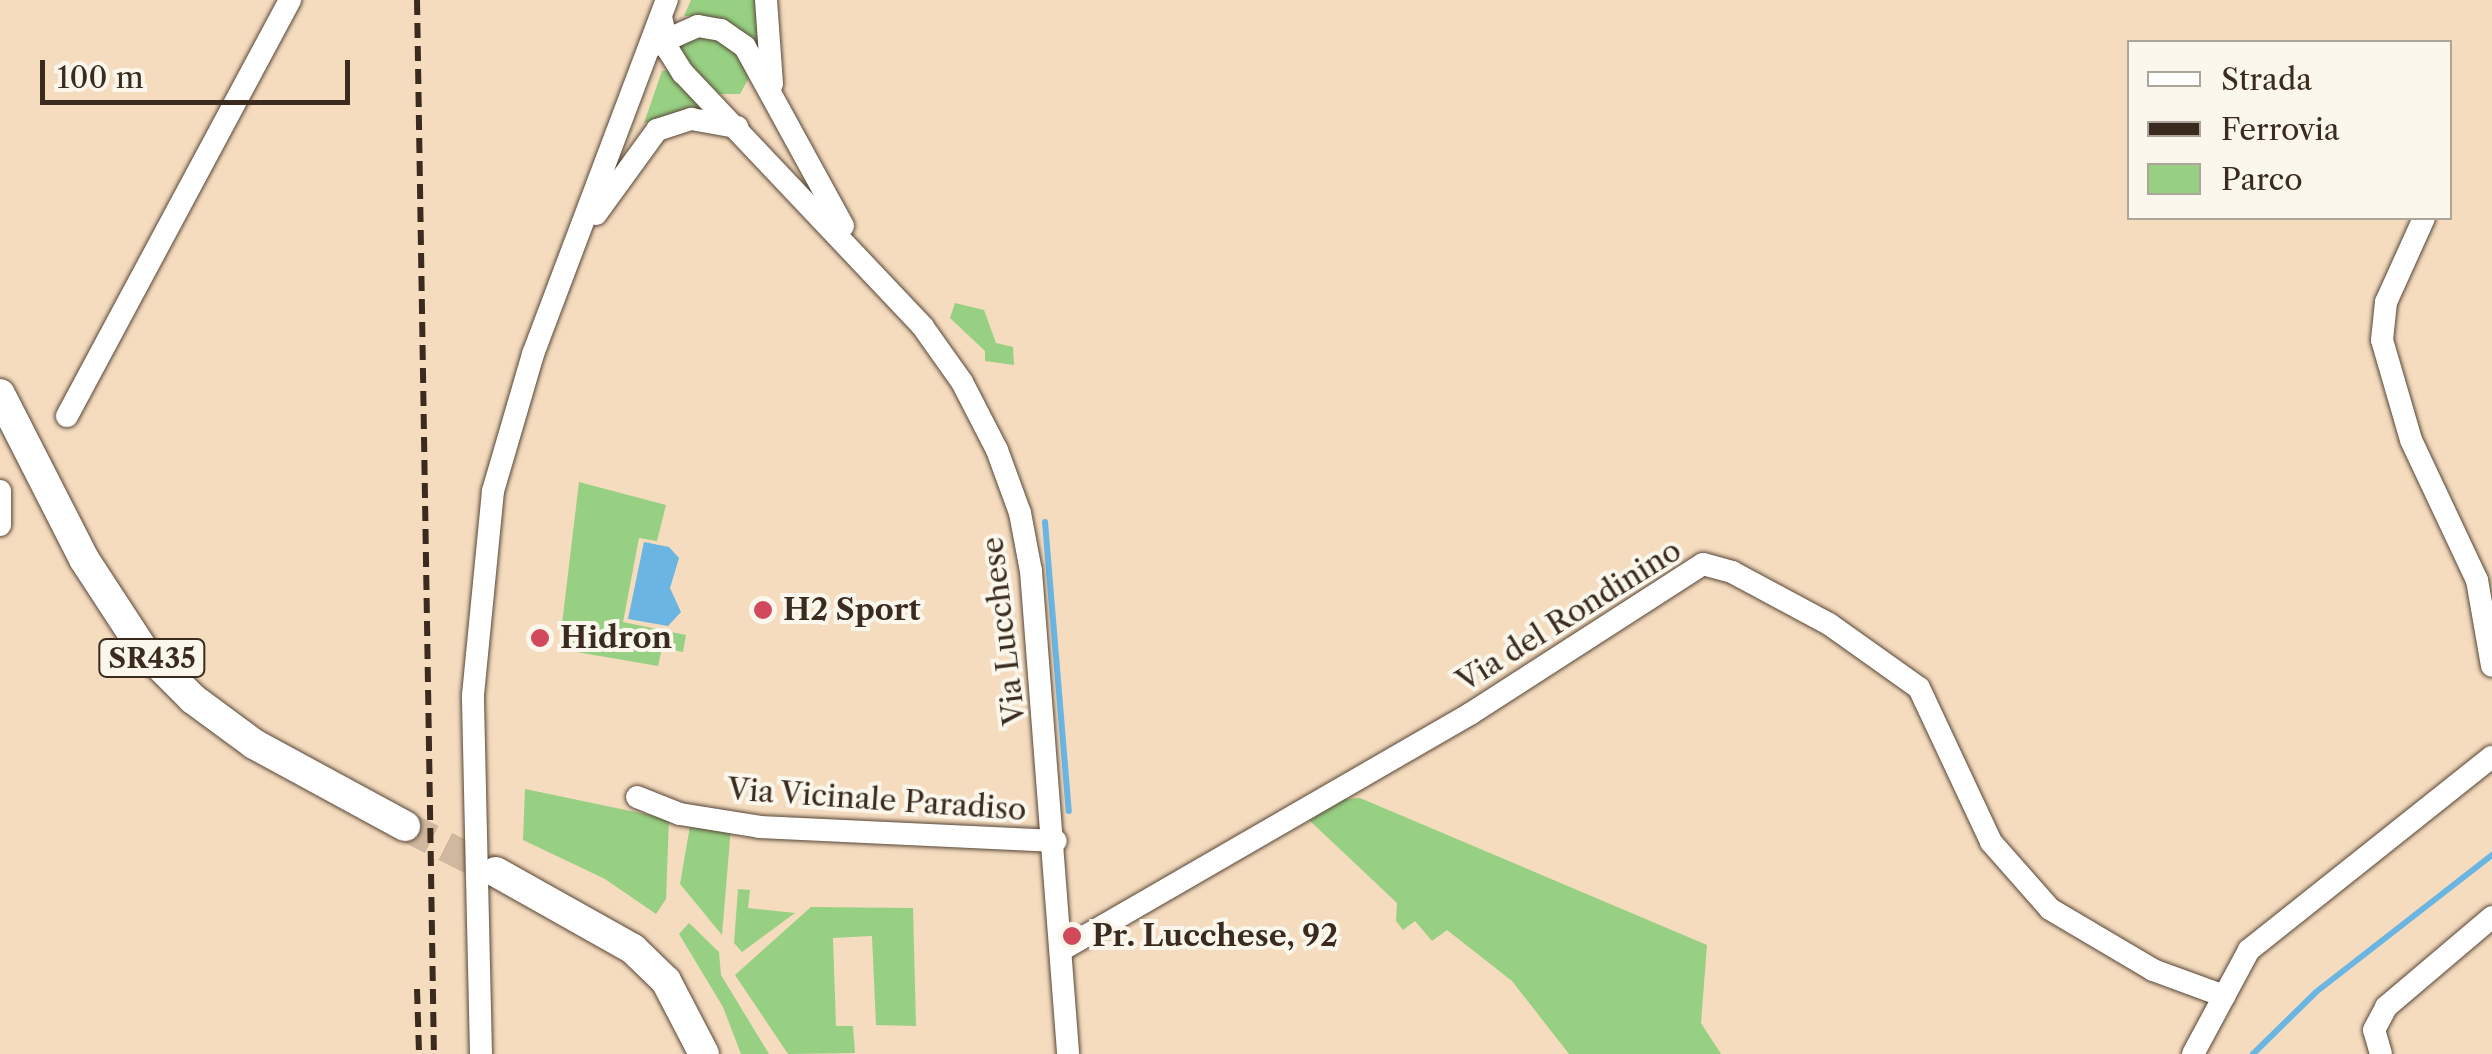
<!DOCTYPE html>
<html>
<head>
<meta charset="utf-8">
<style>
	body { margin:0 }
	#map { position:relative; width:2492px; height:1054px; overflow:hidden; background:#f5dcbf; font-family:"Libre Caslon Text",serif }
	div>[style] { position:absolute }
	.green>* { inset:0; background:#97d083 }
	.water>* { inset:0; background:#6ab5e2 }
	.stream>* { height:6px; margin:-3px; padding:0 3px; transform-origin:3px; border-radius:3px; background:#6ab5e2 }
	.major-tunnel>* { height:30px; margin-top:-15px; transform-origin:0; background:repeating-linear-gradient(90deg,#d0b89f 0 30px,transparent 0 45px) }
	.roads { filter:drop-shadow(0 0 2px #574536) drop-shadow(0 0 2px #574536) }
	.minor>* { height:22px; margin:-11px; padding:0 11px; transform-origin:11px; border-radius:11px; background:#fff }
	.major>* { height:30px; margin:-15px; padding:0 15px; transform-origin:15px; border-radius:15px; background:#fff }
	.rail>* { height:6px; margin-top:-3px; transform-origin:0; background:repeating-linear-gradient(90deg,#3b2a1e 0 15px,transparent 0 23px) }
	.dots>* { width:28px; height:28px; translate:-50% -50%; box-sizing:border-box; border:5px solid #fbf7ec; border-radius:50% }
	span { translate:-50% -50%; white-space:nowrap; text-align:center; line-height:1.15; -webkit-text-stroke:8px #fbf7ec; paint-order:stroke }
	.shield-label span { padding:2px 8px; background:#fbf7ec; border:2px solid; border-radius:8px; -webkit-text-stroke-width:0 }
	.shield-label { font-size:28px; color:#3b2a1e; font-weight:700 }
	.poi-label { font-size:30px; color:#3b2a1e; font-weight:700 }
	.left { translate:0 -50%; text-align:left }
	.street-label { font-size:30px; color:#3b2a1e }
	.legend { position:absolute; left:2127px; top:40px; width:325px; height:180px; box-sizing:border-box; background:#fbf7ec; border:2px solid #aea59a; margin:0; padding:12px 18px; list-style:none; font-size:30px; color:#3b2a1e }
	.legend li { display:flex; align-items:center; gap:20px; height:50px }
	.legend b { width:50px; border:2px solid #aea59a }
	.scale { position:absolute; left:40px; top:60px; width:310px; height:45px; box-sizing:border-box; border:5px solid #3b2a1e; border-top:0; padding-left:12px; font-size:30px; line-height:35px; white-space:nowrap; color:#3b2a1e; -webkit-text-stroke:8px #fbf7ec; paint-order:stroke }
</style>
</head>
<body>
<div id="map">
	<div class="green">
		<i style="clip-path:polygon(691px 0,758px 0,761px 46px,699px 16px,684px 16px)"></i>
		<i style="clip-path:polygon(701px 33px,733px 47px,750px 76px,740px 94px,719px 94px,677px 50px,679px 41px)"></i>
		<i style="clip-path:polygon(669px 70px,702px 108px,644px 123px,662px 71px)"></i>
		<i style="clip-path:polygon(955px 303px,984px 310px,996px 343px,1013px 347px,1014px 365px,985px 361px,985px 351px,950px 318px)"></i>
		<i style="clip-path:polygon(579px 482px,666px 505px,657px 541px,639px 538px,623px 622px,686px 635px,683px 652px,662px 648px,658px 666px,559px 649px)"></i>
		<i style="clip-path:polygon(525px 789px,669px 819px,666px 899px,656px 914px,605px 879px,523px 840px)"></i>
		<i style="clip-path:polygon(1360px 798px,1707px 945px,1701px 1023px,1721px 1054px,1569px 1054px,1512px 981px,1447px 930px,1432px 941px,1415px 921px,1403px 930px,1396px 921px,1397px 903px,1309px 820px,1344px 799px)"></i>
		<i style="clip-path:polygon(690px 826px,731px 827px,722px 935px,680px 884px)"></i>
		<i style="clip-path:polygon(738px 889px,750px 890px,748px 908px,795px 913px,742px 952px,734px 943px)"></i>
		<i style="clip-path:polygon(811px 907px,913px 908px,916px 1026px,876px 1025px,872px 936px,833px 938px,836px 1026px,853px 1026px,855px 1053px,788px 1054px,735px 975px)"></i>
		<i style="clip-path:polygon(689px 923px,719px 952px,721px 975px,769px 1054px,741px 1054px,723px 1007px,679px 934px)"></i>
	</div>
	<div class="water">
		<i style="clip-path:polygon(644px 542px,669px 547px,679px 558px,670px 588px,681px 612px,668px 626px,628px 619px)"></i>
	</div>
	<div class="stream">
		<i style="left:1045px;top:522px;width:290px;rotate:85.3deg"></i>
		<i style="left:2253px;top:1054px;width:88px;rotate:-44.5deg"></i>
		<i style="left:2316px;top:992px;width:223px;rotate:-37.9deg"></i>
	</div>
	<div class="major-tunnel">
		<i style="left:405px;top:826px;width:102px;rotate:26.8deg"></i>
	</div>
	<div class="roads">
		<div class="minor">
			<i style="left:766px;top:0;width:84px;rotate:85.9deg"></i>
			<i style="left:661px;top:17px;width:35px;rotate:77deg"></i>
			<i style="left:669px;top:51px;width:26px;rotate:58deg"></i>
			<i style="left:683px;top:73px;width:349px;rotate:46.6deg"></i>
			<i style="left:923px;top:327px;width:67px;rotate:54.7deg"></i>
			<i style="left:962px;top:382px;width:76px;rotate:62.8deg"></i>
			<i style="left:997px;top:450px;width:67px;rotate:69.9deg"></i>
			<i style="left:1020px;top:513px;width:59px;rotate:79.3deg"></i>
			<i style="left:1031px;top:571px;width:484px;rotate:85.6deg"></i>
			<i style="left:653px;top:46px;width:49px;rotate:-24deg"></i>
			<i style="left:698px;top:26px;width:23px;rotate:10deg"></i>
			<i style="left:721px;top:30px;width:29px;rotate:35deg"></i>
			<i style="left:745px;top:47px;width:204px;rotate:61.3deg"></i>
			<i style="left:596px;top:214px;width:104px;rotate:-54deg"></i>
			<i style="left:657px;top:130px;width:36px;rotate:-18deg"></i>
			<i style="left:691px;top:119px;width:47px;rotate:9.9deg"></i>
			<i style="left:2424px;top:218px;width:92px;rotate:114.3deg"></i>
			<i style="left:2386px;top:302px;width:38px;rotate:96deg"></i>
			<i style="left:2382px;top:340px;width:104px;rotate:73.8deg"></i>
			<i style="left:2411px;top:440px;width:155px;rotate:64.8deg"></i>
			<i style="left:2477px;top:580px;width:87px;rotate:80.1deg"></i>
			<i style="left:67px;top:416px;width:472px;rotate:-61.8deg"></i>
			<i style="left:0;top:491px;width:34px;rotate:90deg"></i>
			<i style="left:637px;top:797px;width:46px;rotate:21.6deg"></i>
			<i style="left:680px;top:814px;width:81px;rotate:9.2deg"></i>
			<i style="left:760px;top:827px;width:296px;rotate:2.7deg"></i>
			<i style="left:1063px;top:949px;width:470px;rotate:-30deg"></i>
			<i style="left:1470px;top:714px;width:277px;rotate:-32.8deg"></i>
			<i style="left:1703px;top:564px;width:30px;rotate:15deg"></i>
			<i style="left:1732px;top:572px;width:110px;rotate:28.2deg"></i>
			<i style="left:1829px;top:624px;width:110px;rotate:35.4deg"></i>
			<i style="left:1919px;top:688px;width:170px;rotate:64.9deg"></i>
			<i style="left:1991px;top:842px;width:89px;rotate:48.6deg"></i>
			<i style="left:2050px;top:909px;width:120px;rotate:30.6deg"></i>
			<i style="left:2153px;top:970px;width:76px;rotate:20.1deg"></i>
			<i style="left:481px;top:1054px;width:359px;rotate:-91.3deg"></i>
			<i style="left:473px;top:695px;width:205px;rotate:-84.4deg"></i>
			<i style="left:493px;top:491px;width:143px;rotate:-73.7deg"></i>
			<i style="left:533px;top:354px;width:379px;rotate:-69.3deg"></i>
			<i style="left:2193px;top:1054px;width:118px;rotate:-61.7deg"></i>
			<i style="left:2249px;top:950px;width:310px;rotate:-38.5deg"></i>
			<i style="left:2381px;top:1054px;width:25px;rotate:-106deg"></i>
			<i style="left:2374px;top:1030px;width:26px;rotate:-62deg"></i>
			<i style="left:2386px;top:1007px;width:139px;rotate:-40.3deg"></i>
		</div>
		<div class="major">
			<i style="left:0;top:394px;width:185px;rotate:63deg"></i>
			<i style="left:84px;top:559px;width:106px;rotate:56.9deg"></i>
			<i style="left:142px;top:648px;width:72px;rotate:45deg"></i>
			<i style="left:193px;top:699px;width:76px;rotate:36.4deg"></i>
			<i style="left:254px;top:744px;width:172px;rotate:28.5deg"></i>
			<i style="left:496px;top:872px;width:157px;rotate:29.3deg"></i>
			<i style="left:633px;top:949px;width:46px;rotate:44.1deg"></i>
			<i style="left:666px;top:981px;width:82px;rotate:62.5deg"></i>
		</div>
	</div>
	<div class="rail">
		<i style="left:417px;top:0;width:1054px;rotate:89.08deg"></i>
		<i style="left:417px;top:989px;width:65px;rotate:88.2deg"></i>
	</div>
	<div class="dots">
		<i style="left:763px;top:610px;background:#d1495b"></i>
		<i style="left:540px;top:638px;background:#d1495b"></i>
		<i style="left:1072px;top:936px;background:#d1495b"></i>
	</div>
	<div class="shield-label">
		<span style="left:152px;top:658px">SR435</span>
	</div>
	<div class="poi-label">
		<span class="left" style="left:783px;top:610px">H2 Sport</span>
		<span class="left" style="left:560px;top:638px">Hidron</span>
		<span class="left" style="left:1092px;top:936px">Pr. Lucchese, 92</span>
	</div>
	<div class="street-label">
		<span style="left:1569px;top:616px;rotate:-32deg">Via del Rondinino</span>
		<span style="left:1004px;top:631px;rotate:-97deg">Via Lucchese</span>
		<span style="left:877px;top:800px;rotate:4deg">Via Vicinale Paradiso</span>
	</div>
	<ul class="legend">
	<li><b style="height:12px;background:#fff"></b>Strada</li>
	<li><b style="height:12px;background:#3b2a1e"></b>Ferrovia</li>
	<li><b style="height:28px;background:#97d083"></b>Parco</li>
	</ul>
	<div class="scale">100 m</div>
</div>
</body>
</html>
